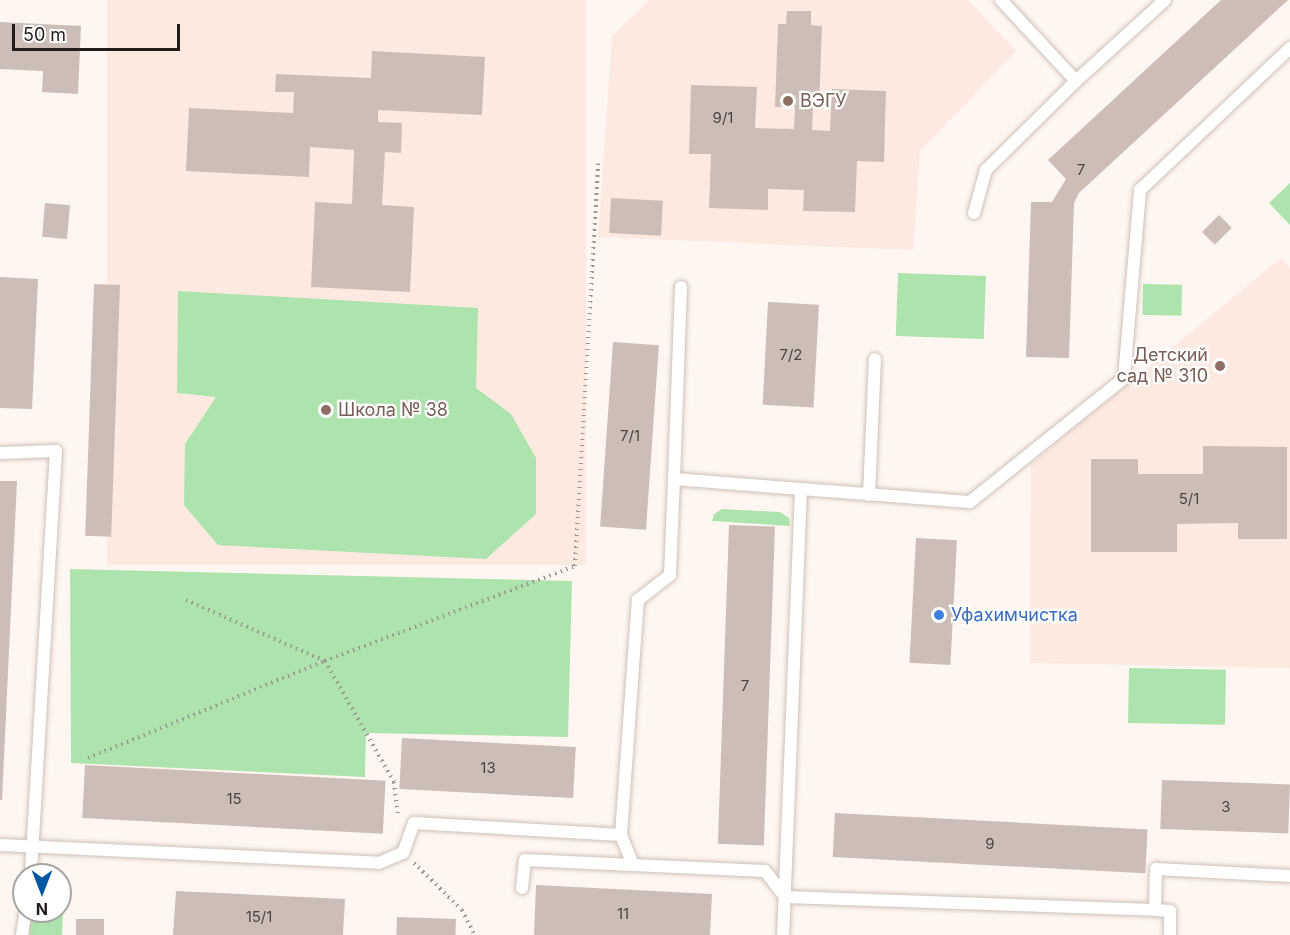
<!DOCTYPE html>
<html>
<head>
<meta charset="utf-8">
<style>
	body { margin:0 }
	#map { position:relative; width:1290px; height:935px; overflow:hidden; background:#fff6f1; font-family:Inter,sans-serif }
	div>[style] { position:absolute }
	.education>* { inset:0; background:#fceae0; transform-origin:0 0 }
	.green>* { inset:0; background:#ade3ac; transform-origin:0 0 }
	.building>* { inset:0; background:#ccbeb6; transform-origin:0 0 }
	.path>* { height:4px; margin-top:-2px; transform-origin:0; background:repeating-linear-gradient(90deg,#9d9591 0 1.5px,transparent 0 6px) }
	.roads { filter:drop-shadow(0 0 2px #cec1b8) drop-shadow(0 0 2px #cec1b8) }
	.service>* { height:12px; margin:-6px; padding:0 6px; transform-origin:6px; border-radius:6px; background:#fff }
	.dots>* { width:16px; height:16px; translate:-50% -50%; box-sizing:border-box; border:3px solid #fff; border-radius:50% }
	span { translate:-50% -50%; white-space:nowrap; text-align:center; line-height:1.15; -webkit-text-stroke:4.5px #fff; paint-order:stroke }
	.number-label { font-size:15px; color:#4c4541 }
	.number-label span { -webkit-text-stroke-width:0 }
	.education-label { font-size:18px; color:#785e54 }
	.left { translate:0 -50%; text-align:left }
	.right { translate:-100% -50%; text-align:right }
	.shop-label { font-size:18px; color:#366cbe }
	.north { position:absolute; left:12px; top:863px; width:60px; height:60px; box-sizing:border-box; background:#fff; border:2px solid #a7a5a3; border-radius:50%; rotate:180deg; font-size:16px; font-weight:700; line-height:24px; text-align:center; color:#221d1a }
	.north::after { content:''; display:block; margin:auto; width:21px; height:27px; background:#0057a4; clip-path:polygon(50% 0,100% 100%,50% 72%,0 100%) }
	.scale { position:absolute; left:12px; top:24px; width:168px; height:27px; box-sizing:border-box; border:3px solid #221d1a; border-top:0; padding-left:8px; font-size:18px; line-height:21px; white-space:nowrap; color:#221d1a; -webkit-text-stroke:4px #fff; paint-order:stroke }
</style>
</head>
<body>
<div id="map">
	<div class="education">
		<i style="left:107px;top:0;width:479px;height:565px"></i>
		<i style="clip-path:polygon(650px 0,968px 0,1016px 51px,920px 151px,913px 250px,598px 237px,612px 36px)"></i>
		<i style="clip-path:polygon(1281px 258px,1290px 268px,1290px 668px,1030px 663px,1031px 464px)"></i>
	</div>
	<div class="green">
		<i style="clip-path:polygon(1290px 183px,1290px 225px,1269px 203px)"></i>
		<i style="left:898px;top:273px;width:88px;height:63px;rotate:2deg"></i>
		<i style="left:1143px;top:284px;width:39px;height:31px;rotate:1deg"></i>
		<i style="clip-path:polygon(178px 291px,478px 308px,476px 388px,511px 414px,536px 458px,536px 514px,486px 559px,218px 545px,184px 505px,185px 444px,216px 397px,177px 393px)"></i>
		<i style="clip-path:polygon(722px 509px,780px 512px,789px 518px,790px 526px,712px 521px,714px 514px)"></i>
		<i style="clip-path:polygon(70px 569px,572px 581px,568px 737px,366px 733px,365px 777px,71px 763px)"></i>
		<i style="left:1129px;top:668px;width:97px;height:55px;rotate:1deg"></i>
		<i style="clip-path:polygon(39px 912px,63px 913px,62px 935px,29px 935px,29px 922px)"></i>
	</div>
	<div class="building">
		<i style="clip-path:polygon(1221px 0,1288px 0,1079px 193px,1074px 203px,1069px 358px,1026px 357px,1031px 202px,1052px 202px,1066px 179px,1048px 160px)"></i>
		<i style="clip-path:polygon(787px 11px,811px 11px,811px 25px,822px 26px,819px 108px,813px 108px,812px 130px,830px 131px,832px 89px,886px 91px,884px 162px,857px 161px,855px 212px,803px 211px,804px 190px,768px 189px,768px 210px,709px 208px,711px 154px,689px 154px,691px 85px,757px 87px,755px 128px,794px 129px,795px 107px,775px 107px,778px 24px,786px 24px)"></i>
		<i style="clip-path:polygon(0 22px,81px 26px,78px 94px,42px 92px,43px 71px,0 69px)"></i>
		<i style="clip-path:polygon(372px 51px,485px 57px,482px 115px,378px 110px,378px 122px,402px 123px,401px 153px,385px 152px,382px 205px,414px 207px,410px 292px,311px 287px,315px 202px,352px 204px,354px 150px,310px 147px,309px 177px,186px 171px,189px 108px,293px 113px,294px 92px,275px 92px,276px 74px,371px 78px)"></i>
		<i style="left:611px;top:198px;width:52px;height:35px;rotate:3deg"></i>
		<i style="left:45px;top:203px;width:25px;height:34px;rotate:5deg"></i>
		<i style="left:1219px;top:215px;width:18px;height:24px;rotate:45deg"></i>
		<i style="clip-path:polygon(0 277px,38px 279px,32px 409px,0 408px)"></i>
		<i style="left:94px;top:284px;width:26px;height:252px;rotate:2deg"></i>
		<i style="left:768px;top:302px;width:51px;height:103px;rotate:3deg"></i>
		<i style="left:613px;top:342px;width:46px;height:185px;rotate:4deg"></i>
		<i style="clip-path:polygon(1203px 446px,1287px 447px,1287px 539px,1238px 539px,1238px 523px,1177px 524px,1177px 552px,1091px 552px,1091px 459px,1138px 459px,1138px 474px,1203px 474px)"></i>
		<i style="clip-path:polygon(0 481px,17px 481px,2px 800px,0 800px)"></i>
		<i style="left:729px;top:525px;width:46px;height:319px;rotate:2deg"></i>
		<i style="left:916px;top:538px;width:41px;height:125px;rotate:3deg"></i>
		<i style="left:402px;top:738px;width:174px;height:51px;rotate:3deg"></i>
		<i style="left:85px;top:765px;width:301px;height:53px;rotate:3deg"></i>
		<i style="left:1162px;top:780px;width:128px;height:49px;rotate:2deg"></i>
		<i style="left:835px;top:813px;width:313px;height:44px;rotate:3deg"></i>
		<i style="clip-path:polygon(536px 885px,712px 894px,710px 935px,534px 935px)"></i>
		<i style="clip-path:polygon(176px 891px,345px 899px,343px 935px,173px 935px)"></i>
		<i style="left:397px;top:917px;width:59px;height:18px;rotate:2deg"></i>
		<i style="left:76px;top:919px;width:28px;height:16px"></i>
	</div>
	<div class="path">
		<i style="left:186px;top:600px;width:152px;rotate:23.7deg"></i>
		<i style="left:325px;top:661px;width:139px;rotate:60.3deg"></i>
		<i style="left:394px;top:782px;width:34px;rotate:83deg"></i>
		<i style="left:88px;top:758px;width:256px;rotate:-22.3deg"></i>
		<i style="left:325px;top:661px;width:267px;rotate:-20.8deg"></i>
		<i style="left:575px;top:566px;width:403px;rotate:-86.7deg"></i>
		<i style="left:414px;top:863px;width:67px;rotate:44.4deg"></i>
		<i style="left:462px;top:910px;width:28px;rotate:63deg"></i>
	</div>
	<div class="roads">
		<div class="service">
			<i style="left:1001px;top:0;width:110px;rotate:47.2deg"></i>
			<i style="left:1076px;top:81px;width:120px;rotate:-42.3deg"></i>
			<i style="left:974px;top:213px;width:45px;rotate:-74.4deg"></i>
			<i style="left:986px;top:170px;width:127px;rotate:-44.7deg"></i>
			<i style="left:681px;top:287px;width:192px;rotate:92.1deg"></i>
			<i style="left:674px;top:479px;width:127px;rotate:4.5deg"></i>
			<i style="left:801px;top:489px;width:446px;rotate:92.3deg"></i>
			<i style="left:0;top:453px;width:56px;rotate:-2deg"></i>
			<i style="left:56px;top:451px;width:425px;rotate:93.4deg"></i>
			<i style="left:801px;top:489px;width:169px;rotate:4.4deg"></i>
			<i style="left:970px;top:502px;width:198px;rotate:-38.8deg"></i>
			<i style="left:1124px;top:378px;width:189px;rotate:-85.1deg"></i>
			<i style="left:1140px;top:190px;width:207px;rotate:-43.4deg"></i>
			<i style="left:869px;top:495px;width:136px;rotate:-87.5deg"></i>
			<i style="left:621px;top:835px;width:236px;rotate:-85.9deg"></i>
			<i style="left:638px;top:600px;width:41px;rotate:-38deg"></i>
			<i style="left:670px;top:575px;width:96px;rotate:-87.6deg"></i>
			<i style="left:0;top:845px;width:379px;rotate:2.7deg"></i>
			<i style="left:379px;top:863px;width:26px;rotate:-23deg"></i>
			<i style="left:403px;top:853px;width:32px;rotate:-70deg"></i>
			<i style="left:414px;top:823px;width:207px;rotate:3.3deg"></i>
			<i style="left:621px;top:835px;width:32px;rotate:68deg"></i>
			<i style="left:633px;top:865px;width:132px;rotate:2.6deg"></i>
			<i style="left:765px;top:871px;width:33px;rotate:52deg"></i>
			<i style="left:785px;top:897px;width:370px;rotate:2deg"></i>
			<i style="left:1155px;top:910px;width:41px;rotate:-88.6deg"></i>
			<i style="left:1156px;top:869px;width:134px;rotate:3deg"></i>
			<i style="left:522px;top:888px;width:28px;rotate:-84deg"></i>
			<i style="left:525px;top:860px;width:108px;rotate:2.7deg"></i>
			<i style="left:1155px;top:910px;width:15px;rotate:4deg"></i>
			<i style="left:1170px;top:911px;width:24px;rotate:90deg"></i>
			<i style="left:22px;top:935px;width:24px;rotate:-81deg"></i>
		</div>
	</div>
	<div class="dots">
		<i style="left:788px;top:101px;background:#8d6e63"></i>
		<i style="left:1220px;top:366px;background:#8d6e63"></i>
		<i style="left:326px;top:410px;background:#8d6e63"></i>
		<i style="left:939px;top:615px;background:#3f7fe0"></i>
	</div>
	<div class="number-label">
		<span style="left:723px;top:118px">9/1</span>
		<span style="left:1081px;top:170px">7</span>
		<span style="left:791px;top:355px">7/2</span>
		<span style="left:630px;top:436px">7/1</span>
		<span style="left:1189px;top:499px">5/1</span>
		<span style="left:745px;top:686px">7</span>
		<span style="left:488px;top:768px">13</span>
		<span style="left:234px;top:799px">15</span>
		<span style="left:1226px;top:807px">3</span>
		<span style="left:990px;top:844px">9</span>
		<span style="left:623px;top:914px">11</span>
		<span style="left:259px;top:917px">15/1</span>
	</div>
	<div class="education-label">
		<span class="left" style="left:800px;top:101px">ВЭГУ</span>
		<span class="right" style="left:1208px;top:366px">Детский<br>сад № 310</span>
		<span class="left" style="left:338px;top:410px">Школа № 38</span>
	</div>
	<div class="shop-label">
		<span class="left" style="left:951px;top:615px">Уфахимчистка</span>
	</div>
	<div class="north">N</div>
	<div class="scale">50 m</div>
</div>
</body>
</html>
